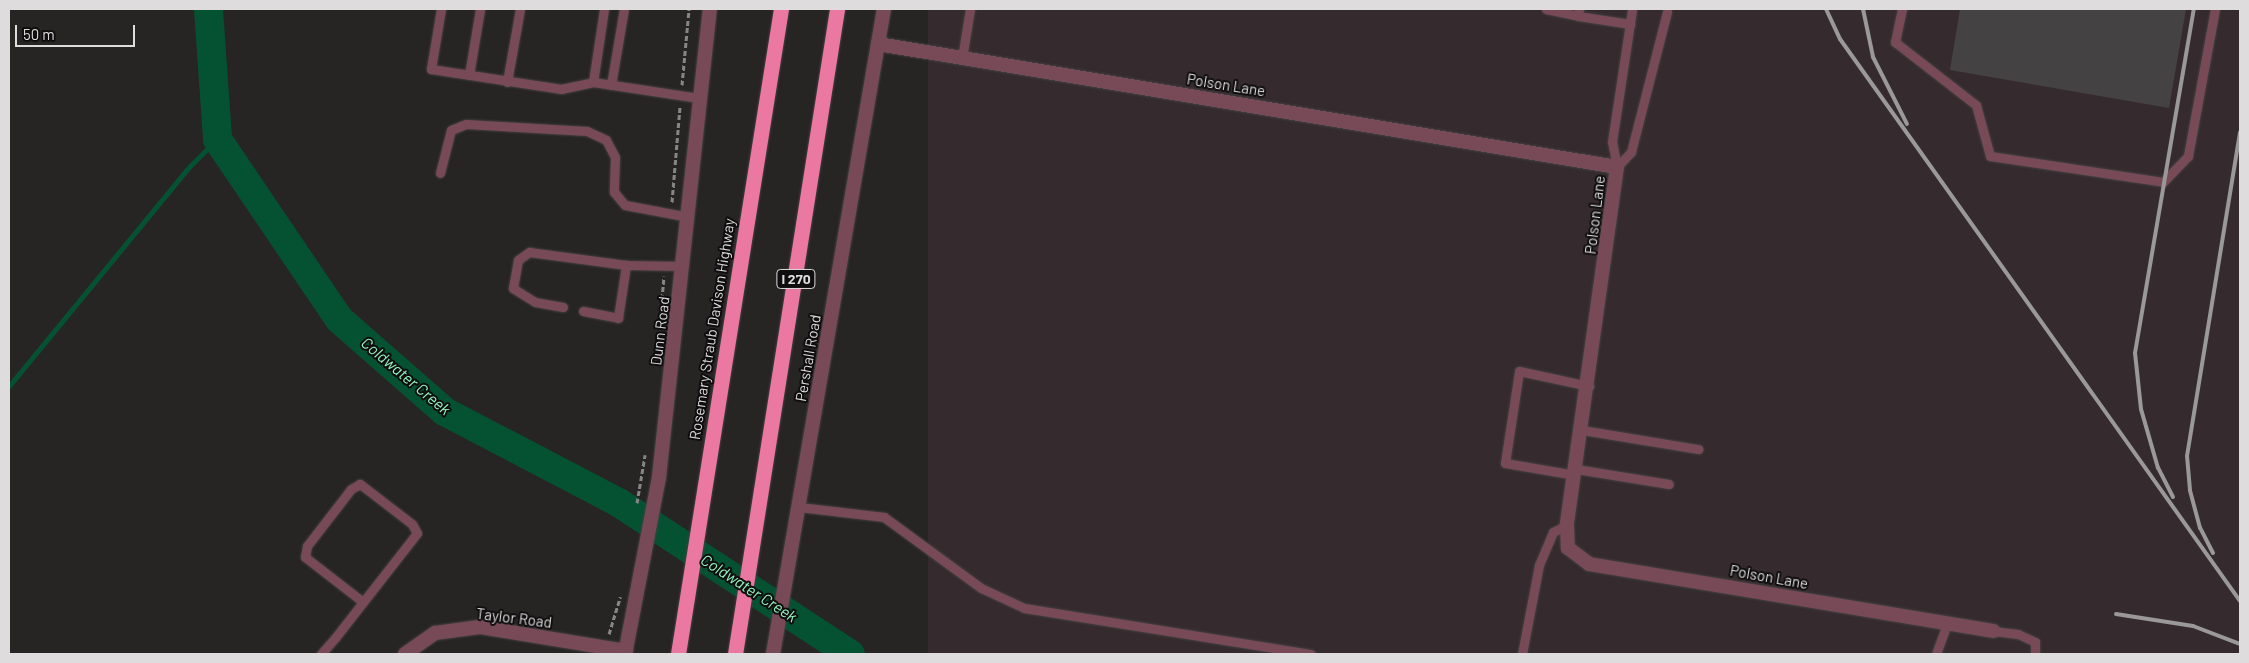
<!DOCTYPE html>
<html>
<head>
<meta charset="utf-8">
<style>
	body { margin:0 }
	#map { position:relative; width:2249px; height:663px; overflow:hidden; background:#272424; font-family:Barlow,sans-serif }
	div>[style] { position:absolute }
	.built>* { inset:0; background:#352b2e; transform-origin:0 0 }
	.stream>* { height:5px; margin:-2.5px; padding:0 2.5px; transform-origin:2.5px; border-radius:2.5px; background:#055233 }
	.river>* { height:29px; margin:-14.5px; padding:0 14.5px; transform-origin:14.5px; border-radius:14.5px; background:#055233 }
	.building>* { inset:0; background:#454243 }
	.path>* { height:3px; margin-top:-1.5px; transform-origin:0; background:repeating-linear-gradient(90deg,#888586 0 5px,transparent 0 7.5px) }
	.roads { filter:drop-shadow(0 0 1px #444142) drop-shadow(0 0 1px #444142) }
	.service>* { height:9px; margin:-4.5px; padding:0 4.5px; transform-origin:4.5px; border-radius:4.5px; background:#784a58 }
	.minor>* { height:14px; margin:-7px; padding:0 7px; transform-origin:7px; border-radius:7px; background:#784a58 }
	.tertiary>* { height:14px; margin:-7px; padding:0 7px; transform-origin:7px; border-radius:7px; background:#784a58 }
	.motorway>* { height:15px; margin:-7.5px; padding:0 7.5px; transform-origin:7.5px; border-radius:7.5px; background:#eb78a0 }
	.rail>* { height:4px; margin:-2px; padding:0 2px; transform-origin:2px; border-radius:2px; background:#9a9898 }
	span { translate:-50% -50%; white-space:nowrap; text-align:center; line-height:1.15; -webkit-text-stroke:4px #0f0d0e; paint-order:stroke }
	.shield-label span { padding:1px 4px; background:#0f0d0e; border:1px solid; border-radius:4px; -webkit-text-stroke-width:0 }
	.shield-label { font-size:14px; color:#dedcdd; font-weight:700 }
	.street-label { font-size:15px; color:#dedcdd }
	.water-label { font-size:16px; color:#95f5c0; font-style:italic }
	.frame { position:absolute; inset:0; border:10px solid #dedcdd; pointer-events:none }
	.scale { position:absolute; left:15px; top:25px; width:120px; height:22px; box-sizing:border-box; border:2px solid #dedcdd; border-top:0; padding-left:6px; font-size:15px; line-height:18px; white-space:nowrap; color:#dedcdd; -webkit-text-stroke:4px #0f0d0e; paint-order:stroke }
</style>
</head>
<body>
<div id="map">
	<div class="built">
		<i style="left:928px;top:9px;width:1312px;height:651px"></i>
	</div>
	<div class="stream">
		<i style="left:9px;top:386px;width:283px;rotate:-50.6deg"></i>
		<i style="left:189px;top:167px;width:40px;rotate:-45deg"></i>
	</div>
	<div class="river">
		<i style="left:208px;top:9px;width:130px;rotate:86deg"></i>
		<i style="left:217px;top:139px;width:217px;rotate:55.9deg"></i>
		<i style="left:339px;top:319px;width:140px;rotate:41.2deg"></i>
		<i style="left:444px;top:411px;width:196px;rotate:27.6deg"></i>
		<i style="left:618px;top:502px;width:277px;rotate:33.2deg"></i>
	</div>
	<div class="building">
		<i style="clip-path:polygon(1960px 9px,2186px 9px,2169px 108px,1950px 70px)"></i>
	</div>
	<div class="path">
		<i style="left:682px;top:85px;width:76px;rotate:-84.7deg"></i>
		<i style="left:672px;top:202px;width:95px;rotate:-85.2deg"></i>
		<i style="left:662px;top:299px;width:23px;rotate:-85deg"></i>
		<i style="left:637px;top:503px;width:49px;rotate:-80.5deg"></i>
		<i style="left:609px;top:634px;width:39px;rotate:-73deg"></i>
	</div>
	<div class="roads">
		<div class="service">
			<i style="left:441px;top:9px;width:61px;rotate:99.5deg"></i>
			<i style="left:431px;top:69px;width:132px;rotate:8.7deg"></i>
			<i style="left:561px;top:89px;width:33px;rotate:-12deg"></i>
			<i style="left:593px;top:82px;width:107px;rotate:8.6deg"></i>
			<i style="left:1546px;top:9px;width:33px;rotate:12deg"></i>
			<i style="left:1578px;top:16px;width:7px;rotate:-82deg"></i>
			<i style="left:1902px;top:9px;width:34px;rotate:102deg"></i>
			<i style="left:1895px;top:42px;width:103px;rotate:37.9deg"></i>
			<i style="left:1976px;top:105px;width:53px;rotate:74.6deg"></i>
			<i style="left:1990px;top:156px;width:175px;rotate:8.5deg"></i>
			<i style="left:2163px;top:182px;width:36px;rotate:-46deg"></i>
			<i style="left:2188px;top:156px;width:149px;rotate:-79.6deg"></i>
			<i style="left:1578px;top:16px;width:53px;rotate:8.7deg"></i>
			<i style="left:962px;top:58px;width:50px;rotate:-80.7deg"></i>
			<i style="left:469px;top:75px;width:67px;rotate:-80.5deg"></i>
			<i style="left:507px;top:82px;width:74px;rotate:-79.9deg"></i>
			<i style="left:593px;top:82px;width:74px;rotate:-81.4deg"></i>
			<i style="left:611px;top:85px;width:77px;rotate:-80.3deg"></i>
			<i style="left:1617px;top:167px;width:21px;rotate:-47deg"></i>
			<i style="left:1631px;top:152px;width:145px;rotate:-75.6deg"></i>
			<i style="left:1617px;top:167px;width:25px;rotate:-101deg"></i>
			<i style="left:1612px;top:142px;width:134px;rotate:-81.4deg"></i>
			<i style="left:440px;top:173px;width:44px;rotate:-75.7deg"></i>
			<i style="left:451px;top:130px;width:16px;rotate:-22deg"></i>
			<i style="left:466px;top:124px;width:121px;rotate:3.3deg"></i>
			<i style="left:587px;top:131px;width:21px;rotate:25deg"></i>
			<i style="left:606px;top:140px;width:19px;rotate:62deg"></i>
			<i style="left:615px;top:157px;width:35px;rotate:92deg"></i>
			<i style="left:614px;top:192px;width:17px;rotate:50deg"></i>
			<i style="left:625px;top:205px;width:65px;rotate:10.6deg"></i>
			<i style="left:563px;top:307px;width:28px;rotate:-170deg"></i>
			<i style="left:535px;top:302px;width:26px;rotate:-148deg"></i>
			<i style="left:513px;top:288px;width:28px;rotate:-80deg"></i>
			<i style="left:518px;top:260px;width:14px;rotate:-36deg"></i>
			<i style="left:529px;top:252px;width:98px;rotate:7.6deg"></i>
			<i style="left:626px;top:265px;width:57px;rotate:1deg"></i>
			<i style="left:583px;top:311px;width:36px;rotate:11deg"></i>
			<i style="left:618px;top:318px;width:54px;rotate:-81.4deg"></i>
			<i style="left:1582px;top:430px;width:118px;rotate:9.3deg"></i>
			<i style="left:1576px;top:469px;width:94px;rotate:9.2deg"></i>
			<i style="left:1575px;top:475px;width:71px;rotate:-170.3deg"></i>
			<i style="left:1505px;top:463px;width:93px;rotate:-81.3deg"></i>
			<i style="left:1519px;top:371px;width:72px;rotate:12.1deg"></i>
			<i style="left:799px;top:507px;width:86px;rotate:6.7deg"></i>
			<i style="left:884px;top:517px;width:120px;rotate:36.2deg"></i>
			<i style="left:981px;top:588px;width:47px;rotate:24.9deg"></i>
			<i style="left:1024px;top:608px;width:290px;rotate:9.1deg"></i>
			<i style="left:1993px;top:631px;width:25px;rotate:7deg"></i>
			<i style="left:2018px;top:634px;width:19px;rotate:25deg"></i>
			<i style="left:2035px;top:642px;width:12px;rotate:90deg"></i>
			<i style="left:321px;top:654px;width:21px;rotate:-49deg"></i>
			<i style="left:335px;top:638px;width:133px;rotate:-52deg"></i>
			<i style="left:417px;top:533px;width:10px;rotate:-119deg"></i>
			<i style="left:412px;top:524px;width:66px;rotate:-142.4deg"></i>
			<i style="left:360px;top:484px;width:10px;rotate:151deg"></i>
			<i style="left:351px;top:489px;width:72px;rotate:127.7deg"></i>
			<i style="left:307px;top:546px;width:11px;rotate:100deg"></i>
			<i style="left:305px;top:557px;width:73px;rotate:37.8deg"></i>
			<i style="left:1522px;top:654px;width:91px;rotate:-79.2deg"></i>
			<i style="left:1539px;top:565px;width:36px;rotate:-67deg"></i>
			<i style="left:1553px;top:532px;width:16px;rotate:-27deg"></i>
			<i style="left:1936px;top:654px;width:32px;rotate:-70deg"></i>
		</div>
		<div class="minor">
			<i style="left:878px;top:44px;width:749px;rotate:9.45deg"></i>
			<i style="left:1617px;top:167px;width:361px;rotate:98deg"></i>
			<i style="left:1567px;top:525px;width:23px;rotate:88deg"></i>
			<i style="left:1568px;top:548px;width:26px;rotate:37deg"></i>
			<i style="left:1589px;top:564px;width:410px;rotate:9.4deg"></i>
		</div>
		<div class="tertiary">
			<i style="left:405px;top:654px;width:37px;rotate:-35deg"></i>
			<i style="left:435px;top:633px;width:45px;rotate:-7.6deg"></i>
			<i style="left:480px;top:627px;width:148px;rotate:9.3deg"></i>
			<i style="left:625px;top:654px;width:180px;rotate:-79.1deg"></i>
			<i style="left:659px;top:477px;width:471px;rotate:-83.8deg"></i>
			<i style="left:773px;top:654px;width:654px;rotate:-80.24deg"></i>
		</div>
		<div class="motorway">
			<i style="left:678px;top:654px;width:653px;rotate:-80.93deg"></i>
			<i style="left:735px;top:654px;width:653px;rotate:-81.01deg"></i>
		</div>
	</div>
	<div class="rail">
		<i style="left:1826px;top:9px;width:33px;rotate:65deg"></i>
		<i style="left:1840px;top:39px;width:690px;rotate:54.56deg"></i>
		<i style="left:1863px;top:9px;width:49px;rotate:78.2deg"></i>
		<i style="left:1873px;top:57px;width:75px;rotate:63.1deg"></i>
		<i style="left:2173px;top:497px;width:33px;rotate:-117deg"></i>
		<i style="left:2158px;top:468px;width:61px;rotate:-106.1deg"></i>
		<i style="left:2141px;top:409px;width:56px;rotate:-96.1deg"></i>
		<i style="left:2135px;top:353px;width:349px;rotate:-80.3deg"></i>
		<i style="left:2213px;top:553px;width:28px;rotate:-117deg"></i>
		<i style="left:2200px;top:528px;width:39px;rotate:-105deg"></i>
		<i style="left:2190px;top:490px;width:34px;rotate:-95deg"></i>
		<i style="left:2187px;top:456px;width:328px;rotate:-80.7deg"></i>
		<i style="left:2116px;top:614px;width:78px;rotate:8.9deg"></i>
		<i style="left:2193px;top:626px;width:50px;rotate:21deg"></i>
	</div>
	<div class="shield-label">
		<span style="left:796px;top:279px">I 270</span>
	</div>
	<div class="street-label">
		<span style="left:1226px;top:85px;rotate:9deg">Polson Lane</span>
		<span style="left:1595px;top:215px;rotate:-83deg">Polson Lane</span>
		<span style="left:712px;top:329px;rotate:-81deg">Rosemary Straub Davison Highway</span>
		<span style="left:660px;top:331px;rotate:-83deg">Dunn Road</span>
		<span style="left:808px;top:358px;rotate:-80deg">Pershall Road</span>
		<span style="left:1769px;top:577px;rotate:10deg">Polson Lane</span>
		<span style="left:514px;top:618px;rotate:7deg">Taylor Road</span>
	</div>
	<div class="water-label">
		<span style="left:406px;top:376px;rotate:40deg">Coldwater Creek</span>
		<span style="left:749px;top:588px;rotate:33deg">Coldwater Creek</span>
	</div>
	<div class="frame"></div>
	<div class="scale">50 m</div>
</div>
</body>
</html>
